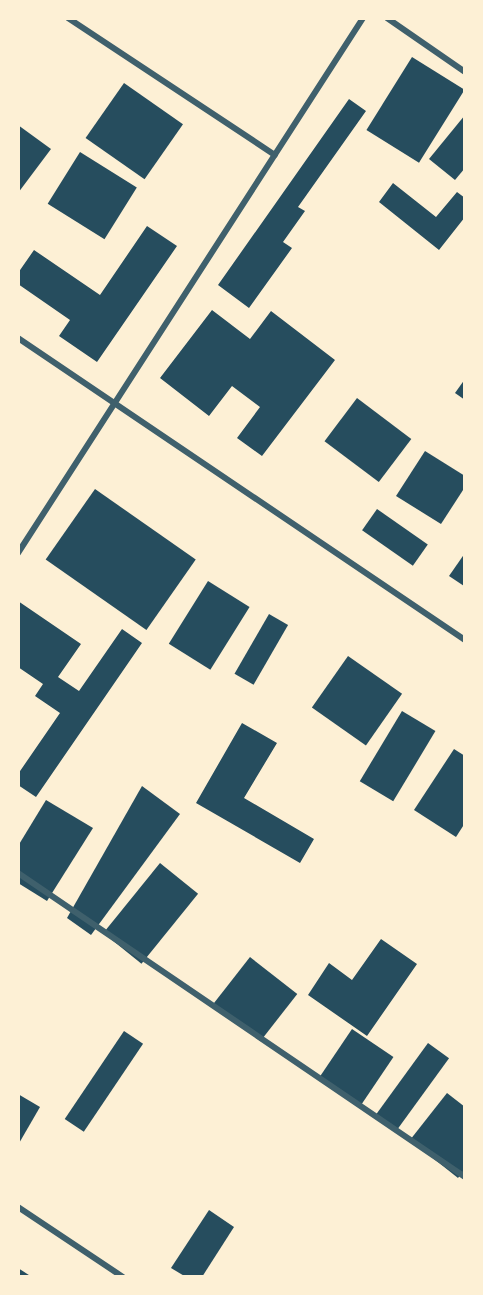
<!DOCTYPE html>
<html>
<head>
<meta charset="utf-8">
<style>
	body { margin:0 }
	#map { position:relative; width:483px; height:1295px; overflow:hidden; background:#fdf0d5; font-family:Barlow,sans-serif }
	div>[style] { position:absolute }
	.building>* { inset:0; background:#264d5e; transform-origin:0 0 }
	.minor>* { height:6px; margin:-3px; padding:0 3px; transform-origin:3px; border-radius:3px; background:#3f606c }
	span { translate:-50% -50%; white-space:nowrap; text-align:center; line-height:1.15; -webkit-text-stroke:4.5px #fdf0d5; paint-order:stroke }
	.frame { position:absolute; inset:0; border:20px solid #fdf0d5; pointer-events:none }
</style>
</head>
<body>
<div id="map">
	<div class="building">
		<i style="left:412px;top:57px;width:62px;height:86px;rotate:32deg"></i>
		<i style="left:124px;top:83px;width:72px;height:67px;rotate:35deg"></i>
		<i style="clip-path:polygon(349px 99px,366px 111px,298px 207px,305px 211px,283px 242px,292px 248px,249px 308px,218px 285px)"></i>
		<i style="clip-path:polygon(465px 115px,465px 168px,455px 180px,429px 159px)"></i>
		<i style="clip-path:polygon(18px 125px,51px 149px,18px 193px)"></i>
		<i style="left:80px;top:152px;width:67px;height:61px;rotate:32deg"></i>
		<i style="clip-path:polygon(393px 183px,436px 217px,457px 192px,465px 198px,465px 217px,439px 250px,379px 202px)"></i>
		<i style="clip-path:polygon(147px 226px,177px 246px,97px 362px,59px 336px,70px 320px,18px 284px,18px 273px,34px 250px,100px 295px)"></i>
		<i style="clip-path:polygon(212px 310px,250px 339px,271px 311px,335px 360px,262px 456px,237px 438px,260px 407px,232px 386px,209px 416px,160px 378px)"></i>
		<i style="clip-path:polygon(465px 379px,465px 400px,455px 393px)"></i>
		<i style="left:357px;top:398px;width:68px;height:54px;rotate:37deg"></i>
		<i style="clip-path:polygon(425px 451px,465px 476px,465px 487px,441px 524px,396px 496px)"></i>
		<i style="left:95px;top:489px;width:123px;height:86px;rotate:35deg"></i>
		<i style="left:377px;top:509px;width:62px;height:26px;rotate:35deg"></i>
		<i style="clip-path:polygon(465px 553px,465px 584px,464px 586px,449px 576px)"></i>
		<i style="left:208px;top:581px;width:49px;height:74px;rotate:32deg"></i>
		<i style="clip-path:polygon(18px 601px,81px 644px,58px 677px,79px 691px,122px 629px,142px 643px,36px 797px,18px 785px,18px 774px,60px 713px,35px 696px,43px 684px,18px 667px)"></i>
		<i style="left:269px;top:614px;width:22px;height:69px;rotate:30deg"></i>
		<i style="left:348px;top:656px;width:66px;height:63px;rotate:35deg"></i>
		<i style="left:402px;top:711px;width:39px;height:82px;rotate:31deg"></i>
		<i style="clip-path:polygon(242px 723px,277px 743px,244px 798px,314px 839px,300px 863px,196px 803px)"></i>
		<i style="clip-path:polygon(454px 749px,465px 756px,465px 823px,456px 837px,414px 810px)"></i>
		<i style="clip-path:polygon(142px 786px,180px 814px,91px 935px,67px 918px)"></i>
		<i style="clip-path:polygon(46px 800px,93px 828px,47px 901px,18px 883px,18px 846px)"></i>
		<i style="left:160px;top:863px;width:49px;height:90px;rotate:39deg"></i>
		<i style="clip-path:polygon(381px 939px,417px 964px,367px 1036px,308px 995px,329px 963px,352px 980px)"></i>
		<i style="left:250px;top:957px;width:60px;height:60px;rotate:38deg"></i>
		<i style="left:352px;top:1029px;width:50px;height:60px;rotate:34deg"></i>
		<i style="left:124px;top:1031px;width:23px;height:106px;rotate:34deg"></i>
		<i style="left:428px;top:1043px;width:26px;height:89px;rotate:36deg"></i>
		<i style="clip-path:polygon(447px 1093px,465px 1107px,465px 1169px,458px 1178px,410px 1140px)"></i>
		<i style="clip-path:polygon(18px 1094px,40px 1107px,18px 1145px)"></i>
		<i style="clip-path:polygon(209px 1210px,234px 1227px,202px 1277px,186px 1277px,171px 1268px)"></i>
		<i style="clip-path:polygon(18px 1268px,32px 1277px,18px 1277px)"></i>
	</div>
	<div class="minor">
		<i style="left:68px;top:18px;width:248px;rotate:33.5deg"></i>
		<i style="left:387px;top:18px;width:95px;rotate:34.7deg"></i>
		<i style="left:18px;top:338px;width:539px;rotate:34.04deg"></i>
		<i style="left:18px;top:553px;width:637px;rotate:-57.18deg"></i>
		<i style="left:18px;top:873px;width:541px;rotate:34.22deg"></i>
		<i style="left:18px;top:1207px;width:126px;rotate:33.7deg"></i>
	</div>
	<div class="frame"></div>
</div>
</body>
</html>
